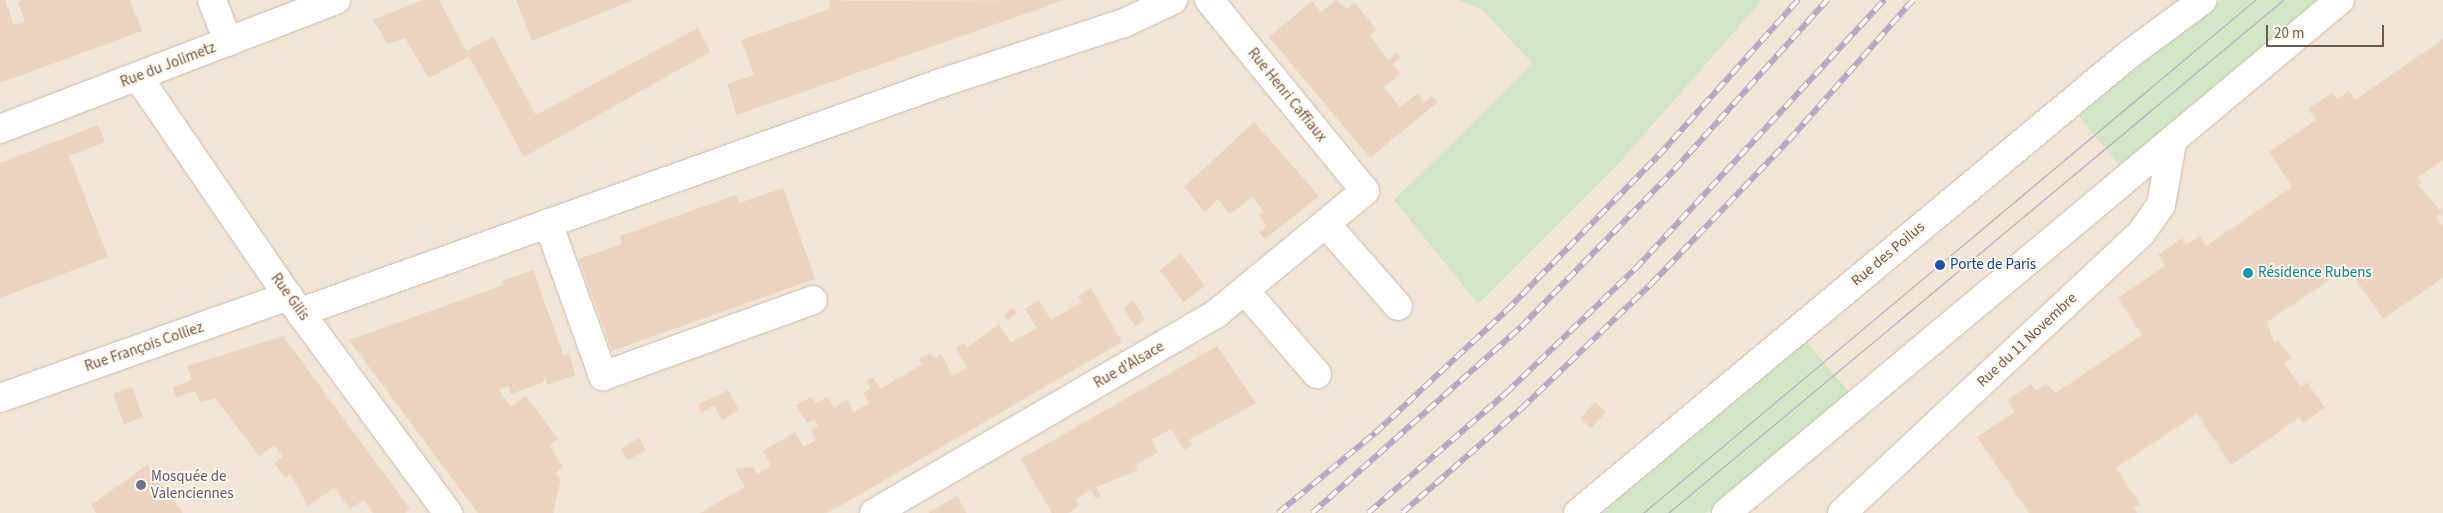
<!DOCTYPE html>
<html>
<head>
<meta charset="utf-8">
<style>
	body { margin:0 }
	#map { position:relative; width:2443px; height:513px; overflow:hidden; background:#faf3e6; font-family:"Source Sans 3",sans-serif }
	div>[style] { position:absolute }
	.residential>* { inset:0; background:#f1e5d6; transform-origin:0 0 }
	.green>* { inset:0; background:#d2e6c6 }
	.building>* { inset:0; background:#ecd4c1; transform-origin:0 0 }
	.roads { filter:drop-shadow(0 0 1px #cabbae) drop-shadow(0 0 1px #cabbae) }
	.minor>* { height:28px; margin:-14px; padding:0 14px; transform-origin:14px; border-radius:14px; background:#fff }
	.tram>* { height:1px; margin:-0.5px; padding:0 0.5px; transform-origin:0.5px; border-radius:0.5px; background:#b6a6c2 }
	.rail>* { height:5.5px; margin-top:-2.75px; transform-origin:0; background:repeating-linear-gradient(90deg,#fdf7ec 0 11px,#b6a6c2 0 22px); box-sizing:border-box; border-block:1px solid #b6a6c2 }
	.dots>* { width:14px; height:14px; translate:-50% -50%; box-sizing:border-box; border:2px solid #fdf7ec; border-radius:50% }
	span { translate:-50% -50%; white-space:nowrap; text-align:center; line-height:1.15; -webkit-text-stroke:4px #fdf7ec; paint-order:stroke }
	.street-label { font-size:15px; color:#705c4e }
	.transit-label { font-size:15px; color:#164399 }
	.left { translate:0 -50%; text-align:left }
	.culture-label { font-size:15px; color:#0d838f }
	.worship-label { font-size:15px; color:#5b616d }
	.scale { position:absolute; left:2266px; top:25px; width:118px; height:22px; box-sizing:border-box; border:2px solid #705c4e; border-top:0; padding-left:6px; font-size:15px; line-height:18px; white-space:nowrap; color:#705c4e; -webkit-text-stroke:4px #fdf7ec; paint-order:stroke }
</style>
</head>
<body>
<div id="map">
	<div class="residential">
		<i style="left:0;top:0;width:2443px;height:513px"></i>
	</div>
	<div class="green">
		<i style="clip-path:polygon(1458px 0,1762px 0,1619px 163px,1478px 304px,1394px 200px,1533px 64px,1481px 9px)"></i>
		<i style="clip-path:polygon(2222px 0,2323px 0,2122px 169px,2078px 115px)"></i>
		<i style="clip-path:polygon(1805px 340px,1850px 393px,1718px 504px,1705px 513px,1598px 513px)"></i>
	</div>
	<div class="building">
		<i style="clip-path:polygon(0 0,5px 0,14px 25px,25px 22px,18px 3px,22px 0,130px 0,142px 31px,0 83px)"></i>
		<i style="clip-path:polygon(423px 0,439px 0,466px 51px,493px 37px,536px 115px,698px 28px,710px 52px,524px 157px,469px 56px,429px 78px,405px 38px,388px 44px,373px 20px)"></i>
		<i style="clip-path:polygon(516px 0,633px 0,532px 41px)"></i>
		<i style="clip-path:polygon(829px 0,854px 1px,1064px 0,737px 115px,727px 84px,754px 75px,741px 40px,830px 9px)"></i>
		<i style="clip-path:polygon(1336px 0,1347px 9px,1355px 3px,1377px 30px,1370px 36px,1389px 60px,1397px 53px,1401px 58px,1393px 64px,1400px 74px,1384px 87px,1400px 107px,1418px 93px,1424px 103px,1432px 96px,1438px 102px,1370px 158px,1269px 37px,1312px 1px,1321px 12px)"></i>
		<i style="clip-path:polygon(2443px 39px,2443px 160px,2418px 177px,2422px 182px,2418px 185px,2442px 212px,2436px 217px,2443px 227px,2443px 278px,2383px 319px,2348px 268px,2267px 322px,2274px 342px,2278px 340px,2291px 358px,2284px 363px,2301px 387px,2307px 382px,2325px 408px,2303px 423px,2299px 418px,2231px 465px,2197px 414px,2116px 468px,2140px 504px,2133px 508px,2137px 513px,2029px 513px,1977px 437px,2015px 412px,2007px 400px,2031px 384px,2036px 391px,2046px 384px,2056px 393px,2142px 335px,2118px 298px,2165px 266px,2158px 255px,2182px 238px,2186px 245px,2200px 236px,2206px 246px,2292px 187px,2269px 152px,2316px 120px,2308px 109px,2332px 93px,2337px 99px,2349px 91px,2355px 100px)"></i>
		<i style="clip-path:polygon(1254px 122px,1319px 196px,1265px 239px,1259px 232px,1267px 226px,1259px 215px,1264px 212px,1252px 197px,1230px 214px,1218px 199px,1205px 212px,1184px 187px)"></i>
		<i style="clip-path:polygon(98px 125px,105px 142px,69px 156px,108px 257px,0 298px,0 163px)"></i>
		<i style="clip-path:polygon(783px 188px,815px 279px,612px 351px,579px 259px,622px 244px,620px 236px,736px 195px,739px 203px)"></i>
		<i style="left:1181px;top:254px;width:40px;height:27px;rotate:53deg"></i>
		<i style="clip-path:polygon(533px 270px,564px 356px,569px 354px,576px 375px,547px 385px,543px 374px,544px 382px,511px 394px,509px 386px,499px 390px,511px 407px,526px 396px,558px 439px,549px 446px,563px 466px,555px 474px,561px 479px,553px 513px,478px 513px,349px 340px,504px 285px,502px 281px)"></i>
		<i style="clip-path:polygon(1091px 288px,1122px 342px,838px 507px,827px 513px,700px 513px,745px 487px,735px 469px,753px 467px,757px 474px,771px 466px,763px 451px,795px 432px,804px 447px,816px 440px,811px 430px,818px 426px,814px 419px,807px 423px,796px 405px,811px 397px,815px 404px,827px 397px,834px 408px,847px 400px,854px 412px,869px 403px,863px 393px,871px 388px,866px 380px,873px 377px,880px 389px,923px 364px,919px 359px,930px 353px,934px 358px,941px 354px,953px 376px,967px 368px,956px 348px,965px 343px,967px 348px,999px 324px,1011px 343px,1037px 328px,1025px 309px,1039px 300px,1051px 320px,1082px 302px,1078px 296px)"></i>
		<i style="left:1133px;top:301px;width:22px;height:12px;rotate:56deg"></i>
		<i style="left:1013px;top:308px;width:6px;height:12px;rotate:51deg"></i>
		<i style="clip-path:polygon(283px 336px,410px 509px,405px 513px,373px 513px,363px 500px,350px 509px,334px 488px,308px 506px,290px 474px,285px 478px,274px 463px,283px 457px,274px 445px,259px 456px,215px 398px,200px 403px,195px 391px,176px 398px,173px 387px,192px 380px,187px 366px)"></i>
		<i style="clip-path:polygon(1217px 346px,1256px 403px,1189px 440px,1192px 445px,1184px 450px,1171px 429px,1151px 440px,1158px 452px,1135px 465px,1138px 470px,1096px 487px,1101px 496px,1096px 499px,1091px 490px,1076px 499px,1079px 506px,1068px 513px,1052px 513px,1021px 459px)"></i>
		<i style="left:132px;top:387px;width:32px;height:20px;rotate:70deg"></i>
		<i style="clip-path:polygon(728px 390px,739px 410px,722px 420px,714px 405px,702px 413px,698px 405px)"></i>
		<i style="left:1595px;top:402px;width:15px;height:22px;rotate:42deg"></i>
		<i style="left:639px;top:438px;width:14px;height:21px;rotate:60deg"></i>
		<i style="clip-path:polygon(147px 465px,183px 513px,96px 513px,91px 505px)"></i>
		<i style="clip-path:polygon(957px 496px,967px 513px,928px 513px,933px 510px)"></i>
	</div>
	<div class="roads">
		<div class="minor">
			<i style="left:212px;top:0;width:45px;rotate:69.1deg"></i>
			<i style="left:138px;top:77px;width:265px;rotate:55.6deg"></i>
			<i style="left:288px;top:296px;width:270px;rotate:53.6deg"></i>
			<i style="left:0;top:129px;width:360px;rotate:-21deg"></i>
			<i style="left:548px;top:223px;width:163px;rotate:70.2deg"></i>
			<i style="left:603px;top:376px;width:223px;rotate:-19.9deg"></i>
			<i style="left:1326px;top:224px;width:109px;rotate:48.7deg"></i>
			<i style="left:1245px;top:291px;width:110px;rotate:49.1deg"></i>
			<i style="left:301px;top:312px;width:680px;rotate:-19.69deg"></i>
			<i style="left:941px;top:83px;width:193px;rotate:-18.2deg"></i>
			<i style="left:1124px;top:23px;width:54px;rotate:-25.1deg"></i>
			<i style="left:0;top:398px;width:306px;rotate:-19.5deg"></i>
			<i style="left:874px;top:513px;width:397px;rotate:-30.2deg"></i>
			<i style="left:1217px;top:313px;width:192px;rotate:-39.5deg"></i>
			<i style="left:1365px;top:191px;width:247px;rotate:-129.2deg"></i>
			<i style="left:1578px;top:513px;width:714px;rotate:-39.77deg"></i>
			<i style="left:2127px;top:56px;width:94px;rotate:-36.4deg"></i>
			<i style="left:1726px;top:513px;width:800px;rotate:-39.88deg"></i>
			<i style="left:1842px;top:513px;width:411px;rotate:-43.1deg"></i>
			<i style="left:2142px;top:232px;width:33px;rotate:-55deg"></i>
			<i style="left:2161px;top:205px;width:63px;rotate:-79.9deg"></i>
		</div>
	</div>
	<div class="tram">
		<i style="left:1643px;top:513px;width:799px;rotate:-39.97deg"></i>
		<i style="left:1668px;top:513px;width:801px;rotate:-39.83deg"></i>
	</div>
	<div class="rail">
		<i style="left:1278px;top:513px;width:126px;rotate:-39.5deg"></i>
		<i style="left:1375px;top:433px;width:179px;rotate:-43deg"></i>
		<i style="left:1506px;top:311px;width:217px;rotate:-45.6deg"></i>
		<i style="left:1658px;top:156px;width:210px;rotate:-48.1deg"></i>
		<i style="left:1312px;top:513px;width:280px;rotate:-41.7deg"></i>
		<i style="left:1521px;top:327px;width:219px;rotate:-45.7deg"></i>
		<i style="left:1674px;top:170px;width:229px;rotate:-48deg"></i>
		<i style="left:1368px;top:513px;width:183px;rotate:-41deg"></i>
		<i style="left:1506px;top:393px;width:179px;rotate:-43.9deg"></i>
		<i style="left:1635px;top:269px;width:367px;rotate:-47.2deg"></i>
		<i style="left:1402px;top:513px;width:158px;rotate:-41.2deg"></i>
		<i style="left:1521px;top:409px;width:180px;rotate:-43.9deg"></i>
		<i style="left:1651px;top:284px;width:199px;rotate:-46.2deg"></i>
		<i style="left:1789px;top:140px;width:187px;rotate:-48.5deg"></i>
	</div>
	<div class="dots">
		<i style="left:1940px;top:265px;background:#1a4fb4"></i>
		<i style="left:2248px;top:273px;background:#0f9aa8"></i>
		<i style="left:141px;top:485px;background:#6b7280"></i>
	</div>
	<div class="street-label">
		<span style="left:168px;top:65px;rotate:-21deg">Rue du Jolimetz</span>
		<span style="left:1287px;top:95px;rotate:51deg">Rue Henri Caffiaux</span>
		<span style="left:1888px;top:254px;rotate:-40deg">Rue des Poilus</span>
		<span style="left:290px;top:297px;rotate:54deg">Rue Gilis</span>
		<span style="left:2027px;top:340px;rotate:-43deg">Rue du 11 Novembre</span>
		<span style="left:144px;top:347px;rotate:-19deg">Rue François Colliez</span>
		<span style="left:1129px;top:365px;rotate:-30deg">Rue d'Alsace</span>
	</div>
	<div class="transit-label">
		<span class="left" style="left:1950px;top:265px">Porte de Paris</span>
	</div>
	<div class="culture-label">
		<span class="left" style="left:2258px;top:273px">Résidence Rubens</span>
	</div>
	<div class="worship-label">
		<span class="left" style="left:151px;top:485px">Mosquée de<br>Valenciennes</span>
	</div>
	<div class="scale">20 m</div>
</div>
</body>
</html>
